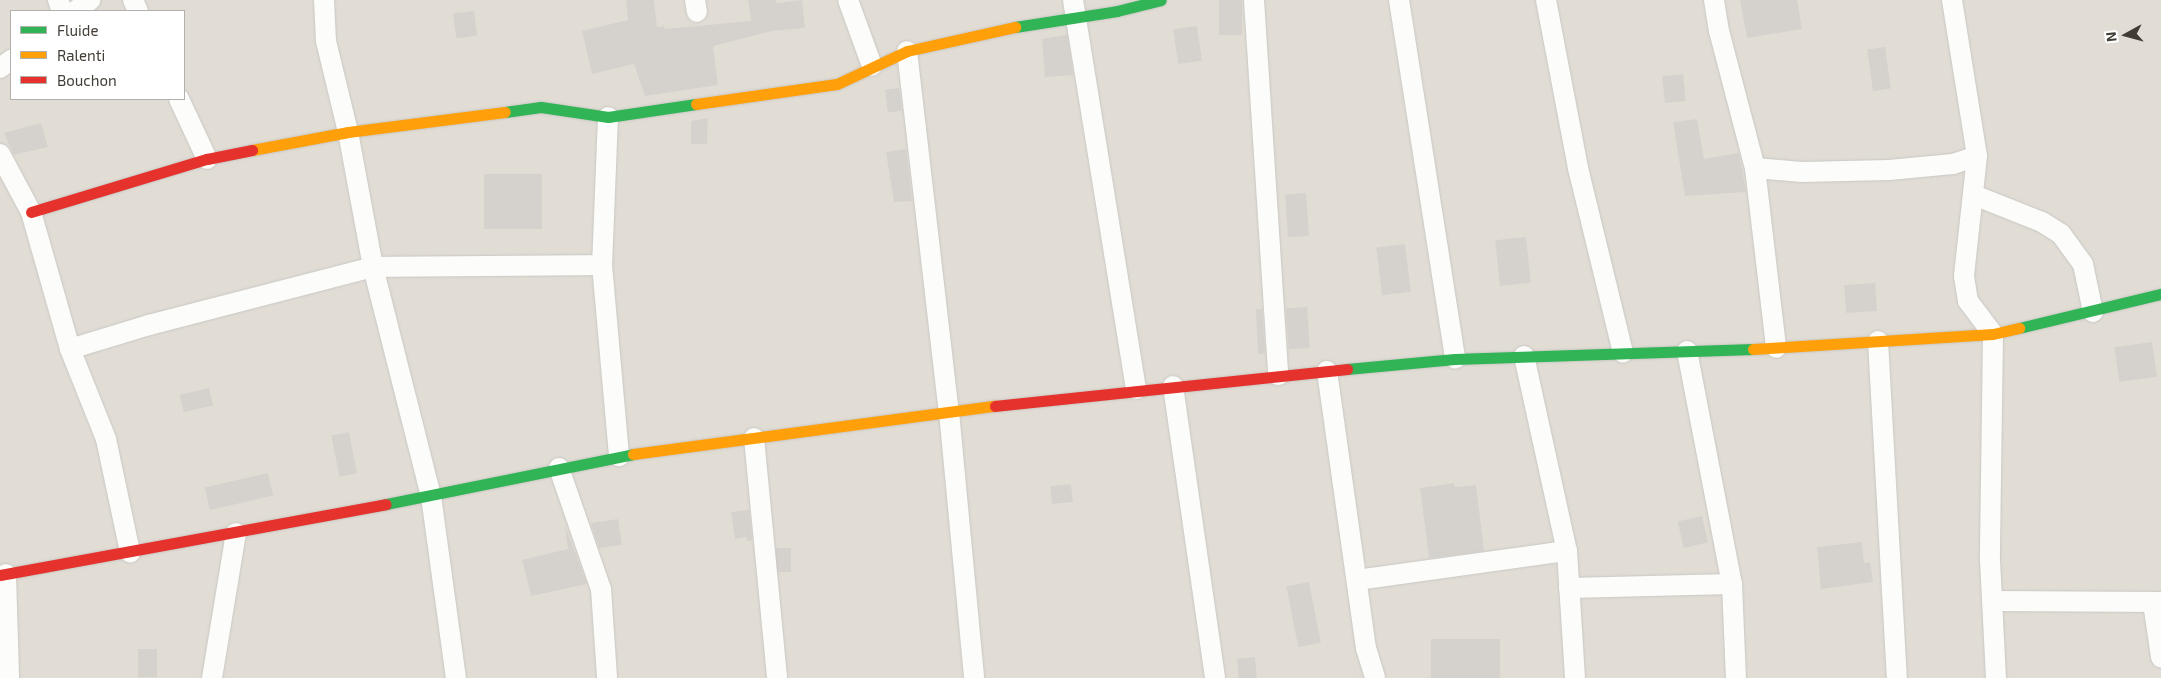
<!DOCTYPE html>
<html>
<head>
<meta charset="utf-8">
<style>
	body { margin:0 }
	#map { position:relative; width:2161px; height:678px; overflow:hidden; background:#edebe7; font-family:"Exo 2",sans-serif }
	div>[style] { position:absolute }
	.residential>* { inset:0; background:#e1ddd5 }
	.building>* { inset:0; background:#d5d2ce; transform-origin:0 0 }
	.roads { filter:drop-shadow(0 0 1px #c9c7c3) drop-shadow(0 0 1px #c9c7c3) }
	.street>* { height:20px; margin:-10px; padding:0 10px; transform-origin:10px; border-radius:10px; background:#fcfcfb }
	.fast>* { height:11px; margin:-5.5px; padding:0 5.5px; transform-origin:5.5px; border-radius:5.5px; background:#30b455 }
	.slow>* { height:11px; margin:-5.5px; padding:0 5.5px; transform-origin:5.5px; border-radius:5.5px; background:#ff9f0a }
	.jam>* { height:11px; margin:-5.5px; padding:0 5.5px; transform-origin:5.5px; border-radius:5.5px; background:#e5322d }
	span { translate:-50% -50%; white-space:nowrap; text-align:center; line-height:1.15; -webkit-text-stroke:4.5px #fff; paint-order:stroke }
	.legend { position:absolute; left:10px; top:10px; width:175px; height:90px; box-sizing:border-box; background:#fff; border:1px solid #b3b1ae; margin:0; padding:6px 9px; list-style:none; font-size:15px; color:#413c35 }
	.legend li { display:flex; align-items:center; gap:10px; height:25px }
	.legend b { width:25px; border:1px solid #b3b1ae }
	.north { position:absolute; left:2101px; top:10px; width:50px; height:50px; -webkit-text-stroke:4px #fff; paint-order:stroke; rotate:263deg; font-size:14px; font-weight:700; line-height:20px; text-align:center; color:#413c35 }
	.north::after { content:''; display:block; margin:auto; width:18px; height:22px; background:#413c35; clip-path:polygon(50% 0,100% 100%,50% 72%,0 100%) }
</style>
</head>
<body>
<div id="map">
	<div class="residential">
		<i style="clip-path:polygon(evenodd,0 0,2161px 0,2161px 678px,0 678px,0 0,11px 11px,184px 11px,184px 99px,11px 99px,11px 11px)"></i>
	</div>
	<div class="building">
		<i style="clip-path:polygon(626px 0,654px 0,657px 27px,664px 26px,664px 29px,751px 21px,748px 0,776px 0,776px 3px,802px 0,805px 28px,772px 31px,713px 46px,718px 85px,645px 96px,634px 64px,592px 74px,582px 31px,628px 20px)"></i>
		<i style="left:1219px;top:0;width:23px;height:35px"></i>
		<i style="clip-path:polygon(1740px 0,1797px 0,1802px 29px,1747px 38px)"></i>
		<i style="left:474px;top:11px;width:25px;height:21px;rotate:83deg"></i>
		<i style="left:1197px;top:26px;width:35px;height:24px;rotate:82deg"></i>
		<i style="clip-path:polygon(1067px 35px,1073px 75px,1045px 77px,1042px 39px)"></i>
		<i style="left:1885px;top:47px;width:42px;height:18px;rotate:82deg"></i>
		<i style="left:1683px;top:74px;width:27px;height:21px;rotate:84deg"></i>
		<i style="left:899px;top:88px;width:23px;height:14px;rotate:83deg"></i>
		<i style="clip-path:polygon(708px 118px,707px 144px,691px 144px,691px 121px)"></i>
		<i style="clip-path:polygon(1697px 119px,1704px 159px,1739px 153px,1746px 192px,1685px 196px,1673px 122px)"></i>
		<i style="clip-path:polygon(41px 123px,48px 147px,14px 155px,4px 133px)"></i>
		<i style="clip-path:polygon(906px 149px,912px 201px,894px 202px,886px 152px)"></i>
		<i style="left:484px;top:174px;width:58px;height:55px"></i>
		<i style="left:1306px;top:193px;width:43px;height:21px;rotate:86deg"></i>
		<i style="left:1526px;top:237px;width:46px;height:31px;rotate:84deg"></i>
		<i style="left:1405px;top:244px;width:48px;height:29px;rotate:83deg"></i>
		<i style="left:1875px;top:283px;width:28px;height:31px;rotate:86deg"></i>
		<i style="left:1307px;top:307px;width:41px;height:21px;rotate:86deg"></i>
		<i style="clip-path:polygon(1256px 309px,1262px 309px,1265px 353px,1258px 354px)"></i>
		<i style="left:2152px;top:342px;width:35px;height:38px;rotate:82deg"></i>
		<i style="left:209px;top:388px;width:18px;height:30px;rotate:77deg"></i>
		<i style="left:349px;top:432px;width:42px;height:18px;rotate:79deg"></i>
		<i style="left:268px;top:473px;width:23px;height:65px;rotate:77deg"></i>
		<i style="clip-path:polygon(1454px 483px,1455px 487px,1476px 485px,1484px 551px,1429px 558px,1420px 488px)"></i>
		<i style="left:1071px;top:484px;width:18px;height:21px;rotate:84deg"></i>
		<i style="clip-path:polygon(749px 510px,752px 540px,747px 541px,747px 537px,735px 539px,731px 512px)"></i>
		<i style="left:1702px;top:516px;width:27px;height:25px;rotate:77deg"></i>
		<i style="clip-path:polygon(618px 519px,622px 545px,599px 548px,591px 523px)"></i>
		<i style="clip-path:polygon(565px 526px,587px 584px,531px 596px,522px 560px,568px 549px)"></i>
		<i style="clip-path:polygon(1862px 542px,1864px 563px,1870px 562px,1873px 582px,1821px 589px,1817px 547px)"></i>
		<i style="left:776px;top:548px;width:15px;height:24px"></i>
		<i style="left:1309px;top:582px;width:62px;height:23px;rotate:79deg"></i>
		<i style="left:1431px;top:639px;width:69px;height:39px"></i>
		<i style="left:138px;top:649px;width:19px;height:28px"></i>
		<i style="left:1255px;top:657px;width:21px;height:18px;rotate:85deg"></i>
	</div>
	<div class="roads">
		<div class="street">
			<i style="left:58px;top:0;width:12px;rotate:70deg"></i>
			<i style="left:133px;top:0;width:12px;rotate:66deg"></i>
			<i style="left:324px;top:0;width:41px;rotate:87.2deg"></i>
			<i style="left:326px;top:41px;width:94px;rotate:76.4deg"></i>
			<i style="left:348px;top:132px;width:137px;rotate:79.5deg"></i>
			<i style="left:373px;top:267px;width:236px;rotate:75.8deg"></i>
			<i style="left:431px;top:496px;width:184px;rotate:82.2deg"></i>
			<i style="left:695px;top:0;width:12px;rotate:81deg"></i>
			<i style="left:848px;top:0;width:70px;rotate:70deg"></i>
			<i style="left:1073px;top:0;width:394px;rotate:80.8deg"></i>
			<i style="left:1254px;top:0;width:376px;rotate:86.3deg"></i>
			<i style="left:1399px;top:0;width:363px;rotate:81.1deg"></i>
			<i style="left:1546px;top:0;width:171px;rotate:79.2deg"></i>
			<i style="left:1578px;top:168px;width:190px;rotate:76.3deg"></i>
			<i style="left:1714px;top:0;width:31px;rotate:81deg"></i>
			<i style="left:1719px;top:31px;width:142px;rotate:75.3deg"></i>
			<i style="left:1755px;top:168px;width:181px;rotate:83.3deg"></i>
			<i style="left:1952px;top:0;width:158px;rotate:80.9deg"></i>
			<i style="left:1977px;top:156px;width:121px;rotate:96.2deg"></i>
			<i style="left:1964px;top:276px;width:25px;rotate:81deg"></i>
			<i style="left:1968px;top:301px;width:41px;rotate:52.9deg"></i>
			<i style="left:1993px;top:334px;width:226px;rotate:90.8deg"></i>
			<i style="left:1990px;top:560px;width:118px;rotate:87.1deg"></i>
			<i style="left:75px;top:11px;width:19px;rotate:-36deg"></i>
			<i style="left:907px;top:51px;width:363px;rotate:83.4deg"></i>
			<i style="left:949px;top:412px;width:267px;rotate:84.6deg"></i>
			<i style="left:0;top:68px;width:14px;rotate:-36deg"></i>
			<i style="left:179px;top:99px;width:66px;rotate:65deg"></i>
			<i style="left:608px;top:117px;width:148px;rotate:92.3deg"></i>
			<i style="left:602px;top:265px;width:192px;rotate:84.9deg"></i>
			<i style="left:0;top:154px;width:66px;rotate:61.9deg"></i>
			<i style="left:31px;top:212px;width:142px;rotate:74.1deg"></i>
			<i style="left:70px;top:349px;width:97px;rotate:68.2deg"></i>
			<i style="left:106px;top:439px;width:116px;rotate:78deg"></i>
			<i style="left:1755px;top:168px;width:47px;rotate:4.9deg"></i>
			<i style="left:1802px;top:172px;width:87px;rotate:-1.3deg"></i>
			<i style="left:1889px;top:170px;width:64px;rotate:-5.4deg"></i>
			<i style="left:1953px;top:164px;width:25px;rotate:-18deg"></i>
			<i style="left:1974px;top:195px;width:73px;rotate:21.7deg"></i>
			<i style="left:2042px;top:222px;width:22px;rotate:32deg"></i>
			<i style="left:2061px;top:234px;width:37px;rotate:54deg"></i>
			<i style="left:2083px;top:264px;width:49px;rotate:78.2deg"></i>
			<i style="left:1878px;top:341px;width:338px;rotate:86.8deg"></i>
			<i style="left:70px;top:349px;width:83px;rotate:-16.9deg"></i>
			<i style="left:149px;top:325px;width:231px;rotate:-14.5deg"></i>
			<i style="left:373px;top:267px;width:229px;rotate:-0.5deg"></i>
			<i style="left:1687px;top:351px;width:237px;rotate:79.1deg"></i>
			<i style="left:1732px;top:584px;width:94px;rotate:87.6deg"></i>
			<i style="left:1524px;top:356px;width:200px;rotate:77.6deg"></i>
			<i style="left:1567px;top:551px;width:127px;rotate:86.4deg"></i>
			<i style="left:1327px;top:371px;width:280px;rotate:82deg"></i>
			<i style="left:1366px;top:648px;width:31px;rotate:73deg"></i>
			<i style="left:1173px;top:386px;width:295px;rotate:81.8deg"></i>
			<i style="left:754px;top:438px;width:241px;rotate:84.5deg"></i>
			<i style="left:559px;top:468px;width:128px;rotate:70.9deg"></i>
			<i style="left:601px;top:589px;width:89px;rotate:86.1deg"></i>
			<i style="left:6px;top:574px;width:104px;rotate:88.3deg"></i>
			<i style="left:1357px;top:580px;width:212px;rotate:-7.9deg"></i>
			<i style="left:1569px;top:588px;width:163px;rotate:-1.4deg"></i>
			<i style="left:1993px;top:601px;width:168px;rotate:0.3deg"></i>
			<i style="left:2153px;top:603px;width:55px;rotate:81.6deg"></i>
			<i style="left:212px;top:678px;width:147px;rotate:-80.6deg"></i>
		</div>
		<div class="fast">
			<i style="left:1015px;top:27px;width:103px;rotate:-8.9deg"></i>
			<i style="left:1117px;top:11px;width:45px;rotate:-14deg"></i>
			<i style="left:505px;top:112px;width:36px;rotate:-8deg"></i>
			<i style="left:541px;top:107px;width:68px;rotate:8.5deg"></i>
			<i style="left:608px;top:117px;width:89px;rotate:-8.4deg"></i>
			<i style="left:2019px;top:328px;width:146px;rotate:-13.5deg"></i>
			<i style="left:1347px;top:369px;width:108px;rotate:-5.3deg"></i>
			<i style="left:1455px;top:359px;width:298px;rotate:-1.9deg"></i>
			<i style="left:386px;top:504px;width:252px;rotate:-11.4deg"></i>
		</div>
		<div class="slow">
			<i style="left:696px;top:104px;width:142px;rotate:-8.1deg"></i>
			<i style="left:837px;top:84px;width:77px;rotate:-25.2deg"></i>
			<i style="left:907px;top:51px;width:111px;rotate:-12.5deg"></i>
			<i style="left:252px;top:150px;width:98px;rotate:-10.6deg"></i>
			<i style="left:348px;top:132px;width:158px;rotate:-7.3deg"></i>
			<i style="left:1753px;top:349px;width:240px;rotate:-3.6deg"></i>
			<i style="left:1993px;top:334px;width:27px;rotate:-13deg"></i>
			<i style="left:633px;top:454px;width:365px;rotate:-7.6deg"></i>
		</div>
		<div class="jam">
			<i style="left:31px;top:212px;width:184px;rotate:-16.8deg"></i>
			<i style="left:207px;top:159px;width:46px;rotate:-11.3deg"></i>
			<i style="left:995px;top:406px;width:354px;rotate:-6deg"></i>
			<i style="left:0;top:575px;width:392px;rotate:-10.4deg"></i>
		</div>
	</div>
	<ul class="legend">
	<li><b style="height:6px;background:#30b455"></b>Fluide</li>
	<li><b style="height:6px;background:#ff9f0a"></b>Ralenti</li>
	<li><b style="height:6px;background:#e5322d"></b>Bouchon</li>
	</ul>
	<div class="north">N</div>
</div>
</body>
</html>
